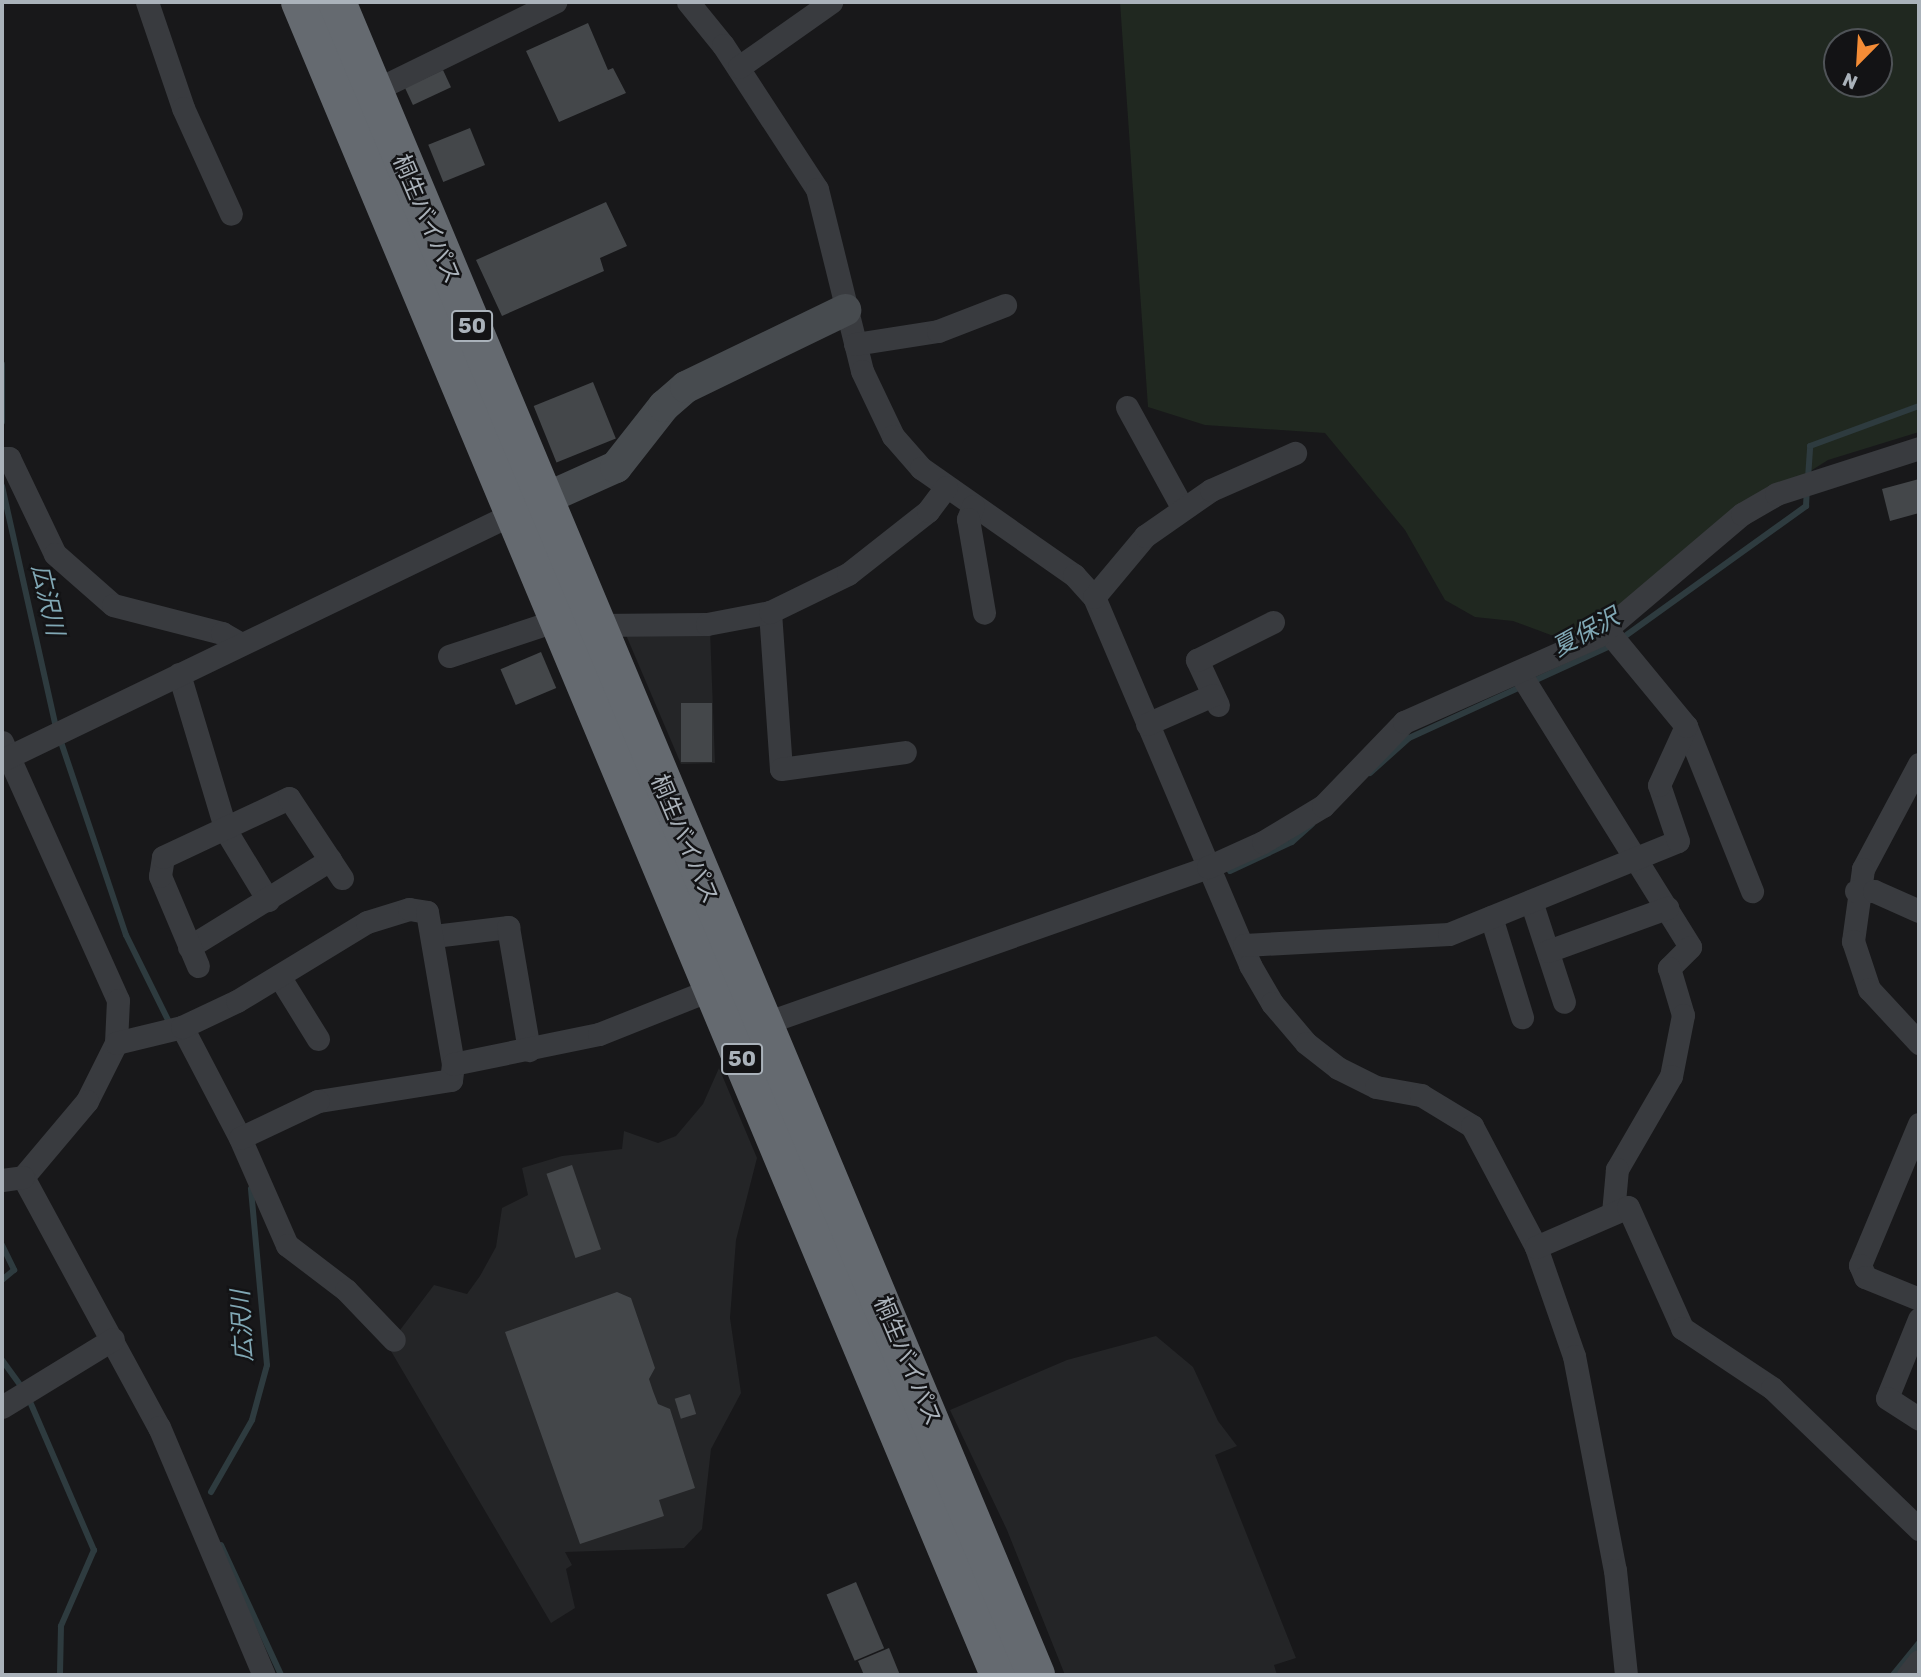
<!DOCTYPE html>
<html>
<head>
<meta charset="utf-8">
<style>
	body { margin:0 }
	#map { position:relative; width:1921px; height:1677px; overflow:hidden; background:#18181a; font-family:Rubik,"Noto Sans JP",sans-serif }
	div>[style] { position:absolute }
	.built>* { inset:0; background:#242527 }
	.green>* { inset:0; background:#202820 }
	.stream>* { height:6px; margin:-3px; padding:0 3px; transform-origin:3px; border-radius:3px; background:#2e3b3f }
	.building>* { inset:0; background:#44474a; transform-origin:0 0 }
	.street>* { height:23px; margin:-11.5px; padding:0 11.5px; transform-origin:11.5px; border-radius:11.5px; background:#393b3f }
	.secondary>* { height:32px; margin:-16px; padding:0 16px; transform-origin:16px; border-radius:16px; background:#474b4f }
	.highway>* { height:38px; margin:-19px; padding:0 19px; transform-origin:19px; border-radius:19px; background:#656a70 }
	span { translate:-50% -50%; white-space:nowrap; text-align:center; line-height:1.15; -webkit-text-stroke:5px #131315; paint-order:stroke }
	.shield-label span { padding:2px 5px; background:#131315; border:2px solid; border-radius:5px; -webkit-text-stroke-width:0 }
	.shield-label { font-size:21px; color:#aab2ba; font-weight:700 }
	.street-label { font-size:23px; color:#aab2ba }
	.water-label { font-size:24px; color:#81a8b5; font-style:italic }
	.frame { position:absolute; inset:0; border:4px solid #aab2ba; pointer-events:none }
	.north { position:absolute; left:1823px; top:28px; width:70px; height:70px; box-sizing:border-box; background:#131315; border:2px solid #4f5357; border-radius:50%; rotate:204deg; font-size:19px; font-weight:700; line-height:28px; text-align:center; color:#aab2ba }
	.north::after { content:''; display:block; margin:auto; width:24px; height:32px; background:#f48c36; clip-path:polygon(50% 0,100% 100%,50% 72%,0 100%) }
</style>
</head>
<body>
<div id="map">
	<div class="built">
		<i style="clip-path:polygon(710px 630px,715px 763px,681px 764px,626px 635px)"></i>
		<i style="clip-path:polygon(719px 1068px,757px 1158px,736px 1240px,730px 1318px,741px 1393px,711px 1449px,702px 1529px,684px 1548px,565px 1552px,572px 1565px,566px 1569px,575px 1608px,551px 1623px,388px 1346px,434px 1285px,467px 1294px,480px 1276px,496px 1247px,502px 1208px,528px 1195px,522px 1168px,562px 1156px,622px 1149px,624px 1131px,658px 1143px,676px 1136px,703px 1104px)"></i>
		<i style="clip-path:polygon(1156px 1336px,1193px 1367px,1218px 1421px,1237px 1446px,1215px 1455px,1296px 1658px,1274px 1665px,1277px 1675px,1065px 1675px,1007px 1530px,950px 1410px,1067px 1360px)"></i>
	</div>
	<div class="green">
		<i style="clip-path:polygon(evenodd,1120px 2px,1919px 2px,1919px 432px,1828px 460px,1742px 514px,1596px 630px,1567px 641px,1513px 621px,1475px 617px,1445px 600px,1405px 530px,1325px 433px,1205px 425px,1148px 407px,1120px 2px,1837px 42px,1879px 42px,1879px 84px,1837px 84px,1837px 42px)"></i>
	</div>
	<div class="stream">
		<i style="left:2px;top:364px;width:58px;rotate:90deg"></i>
		<i style="left:1808px;top:478px;width:32px;rotate:-86deg"></i>
		<i style="left:1810px;top:446px;width:116px;rotate:-20.2deg"></i>
		<i style="left:2px;top:486px;width:243px;rotate:77.4deg"></i>
		<i style="left:1621px;top:639px;width:228px;rotate:-35.7deg"></i>
		<i style="left:1806px;top:506px;width:17px;rotate:-87deg"></i>
		<i style="left:61px;top:742px;width:204px;rotate:71.4deg"></i>
		<i style="left:126px;top:935px;width:97px;rotate:63.7deg"></i>
		<i style="left:1370px;top:773px;width:52px;rotate:-41.9deg"></i>
		<i style="left:1409px;top:738px;width:223px;rotate:-24.6deg"></i>
		<i style="left:1230px;top:871px;width:68px;rotate:-25.1deg"></i>
		<i style="left:1292px;top:842px;width:27px;rotate:-42deg"></i>
		<i style="left:2px;top:1245px;width:28px;rotate:64deg"></i>
		<i style="left:14px;top:1270px;width:16px;rotate:140deg"></i>
		<i style="left:2px;top:1360px;width:34px;rotate:54deg"></i>
		<i style="left:28px;top:1397px;width:167px;rotate:66.7deg"></i>
		<i style="left:94px;top:1550px;width:83px;rotate:113.5deg"></i>
		<i style="left:61px;top:1626px;width:49px;rotate:91.2deg"></i>
		<i style="left:211px;top:1492px;width:83px;rotate:-60.3deg"></i>
		<i style="left:252px;top:1420px;width:57px;rotate:-74.7deg"></i>
		<i style="left:267px;top:1365px;width:177px;rotate:-95.2deg"></i>
		<i style="left:221px;top:1545px;width:143px;rotate:65.2deg"></i>
		<i style="left:1893px;top:1675px;width:41px;rotate:-50.9deg"></i>
	</div>
	<div class="building">
		<i style="clip-path:polygon(588px 23px,608px 70px,613px 68px,626px 93px,559px 122px,526px 51px)"></i>
		<i style="left:443px;top:70px;width:19px;height:42px;rotate:65deg"></i>
		<i style="left:470px;top:128px;width:40px;height:45px;rotate:68deg"></i>
		<i style="clip-path:polygon(606px 202px,627px 246px,600px 258px,604px 271px,502px 316px,476px 260px)"></i>
		<i style="left:593px;top:382px;width:61px;height:64px;rotate:68deg"></i>
		<i style="clip-path:polygon(1919px 479px,1919px 513px,1890px 521px,1882px 489px)"></i>
		<i style="left:541px;top:652px;width:39px;height:44px;rotate:67deg"></i>
		<i style="left:681px;top:703px;width:31px;height:59px"></i>
		<i style="left:572px;top:1165px;width:89px;height:27px;rotate:71deg"></i>
		<i style="clip-path:polygon(617px 1292px,631px 1298px,655px 1368px,649px 1379px,653px 1391px,658px 1404px,670px 1409px,695px 1488px,659px 1500px,664px 1516px,580px 1544px,505px 1332px)"></i>
		<i style="left:690px;top:1394px;width:21px;height:16px;rotate:73deg"></i>
		<i style="left:856px;top:1582px;width:72px;height:32px;rotate:67deg"></i>
		<i style="clip-path:polygon(889px 1648px,900px 1675px,864px 1675px,858px 1661px)"></i>
	</div>
	<div class="street">
		<i style="left:147px;top:2px;width:112px;rotate:71.2deg"></i>
		<i style="left:183px;top:108px;width:116px;rotate:65.6deg"></i>
		<i style="left:688px;top:2px;width:55px;rotate:50.9deg"></i>
		<i style="left:723px;top:45px;width:172px;rotate:56.9deg"></i>
		<i style="left:817px;top:189px;width:187px;rotate:76.1deg"></i>
		<i style="left:862px;top:371px;width:72px;rotate:64.5deg"></i>
		<i style="left:893px;top:436px;width:43px;rotate:48.8deg"></i>
		<i style="left:921px;top:468px;width:187px;rotate:35deg"></i>
		<i style="left:1074px;top:575px;width:30px;rotate:48deg"></i>
		<i style="left:1094px;top:597px;width:400px;rotate:67deg"></i>
		<i style="left:1250px;top:965px;width:44px;rotate:59.9deg"></i>
		<i style="left:1272px;top:1003px;width:52px;rotate:49.6deg"></i>
		<i style="left:1306px;top:1043px;width:41px;rotate:38deg"></i>
		<i style="left:1338px;top:1068px;width:42px;rotate:26.6deg"></i>
		<i style="left:1376px;top:1087px;width:46px;rotate:10.1deg"></i>
		<i style="left:1421px;top:1095px;width:60px;rotate:31.3deg"></i>
		<i style="left:1472px;top:1126px;width:137px;rotate:62.1deg"></i>
		<i style="left:1536px;top:1247px;width:115px;rotate:70.8deg"></i>
		<i style="left:1574px;top:1356px;width:218px;rotate:79.2deg"></i>
		<i style="left:1615px;top:1570px;width:106px;rotate:84deg"></i>
		<i style="left:739px;top:67px;width:113px;rotate:-35.2deg"></i>
		<i style="left:365px;top:95px;width:212px;rotate:-26.1deg"></i>
		<i style="left:855px;top:344px;width:84px;rotate:-8.9deg"></i>
		<i style="left:938px;top:331px;width:72px;rotate:-21.2deg"></i>
		<i style="left:1127px;top:407px;width:116px;rotate:61.2deg"></i>
		<i style="left:2px;top:458px;width:7px"></i>
		<i style="left:9px;top:458px;width:106px;rotate:64.4deg"></i>
		<i style="left:55px;top:554px;width:77px;rotate:41.3deg"></i>
		<i style="left:113px;top:605px;width:113px;rotate:14.4deg"></i>
		<i style="left:222px;top:633px;width:20px;rotate:30deg"></i>
		<i style="left:973px;top:506px;width:14px;rotate:111deg"></i>
		<i style="left:968px;top:519px;width:95px;rotate:80.3deg"></i>
		<i style="left:1094px;top:597px;width:80px;rotate:-50.1deg"></i>
		<i style="left:1145px;top:536px;width:80px;rotate:-34.9deg"></i>
		<i style="left:1211px;top:490px;width:92px;rotate:-23.8deg"></i>
		<i style="left:770px;top:612px;width:157px;rotate:86deg"></i>
		<i style="left:781px;top:769px;width:125px;rotate:-7.8deg"></i>
		<i style="left:596px;top:625px;width:111px;rotate:-0.5deg"></i>
		<i style="left:707px;top:624px;width:64px;rotate:-10.8deg"></i>
		<i style="left:770px;top:612px;width:87px;rotate:-26deg"></i>
		<i style="left:848px;top:574px;width:102px;rotate:-38.2deg"></i>
		<i style="left:928px;top:511px;width:30px;rotate:-53deg"></i>
		<i style="left:449px;top:656px;width:115px;rotate:-18.3deg"></i>
		<i style="left:179px;top:674px;width:164px;rotate:73.3deg"></i>
		<i style="left:226px;top:831px;width:81px;rotate:58.7deg"></i>
		<i style="left:1521px;top:675px;width:320px;rotate:58.1deg"></i>
		<i style="left:1690px;top:947px;width:30px;rotate:135deg"></i>
		<i style="left:1669px;top:968px;width:49px;rotate:73.4deg"></i>
		<i style="left:1683px;top:1015px;width:62px;rotate:101.1deg"></i>
		<i style="left:1671px;top:1076px;width:108px;rotate:120.1deg"></i>
		<i style="left:1617px;top:1169px;width:44px;rotate:95.2deg"></i>
		<i style="left:1218px;top:705px;width:50px;rotate:-115deg"></i>
		<i style="left:1197px;top:660px;width:85px;rotate:-26.6deg"></i>
		<i style="left:1147px;top:724px;width:72px;rotate:-23.7deg"></i>
		<i style="left:1686px;top:726px;width:178px;rotate:68.2deg"></i>
		<i style="left:2px;top:742px;width:283px;rotate:65.8deg"></i>
		<i style="left:118px;top:1000px;width:43px;rotate:92.7deg"></i>
		<i style="left:116px;top:1043px;width:65px;rotate:116.6deg"></i>
		<i style="left:87px;top:1101px;width:99px;rotate:130.1deg"></i>
		<i style="left:2px;top:760px;width:568px;rotate:-25.75deg"></i>
		<i style="left:1919px;top:764px;width:119px;rotate:118.1deg"></i>
		<i style="left:1863px;top:869px;width:73px;rotate:97.9deg"></i>
		<i style="left:1853px;top:941px;width:51px;rotate:71.6deg"></i>
		<i style="left:1869px;top:989px;width:74px;rotate:47.2deg"></i>
		<i style="left:1856px;top:891px;width:18px"></i>
		<i style="left:1874px;top:891px;width:49px;rotate:24deg"></i>
		<i style="left:1531px;top:901px;width:106px;rotate:71.9deg"></i>
		<i style="left:1491px;top:917px;width:105px;rotate:72.8deg"></i>
		<i style="left:434px;top:936px;width:75px;rotate:-6.9deg"></i>
		<i style="left:508px;top:927px;width:125px;rotate:80.3deg"></i>
		<i style="left:1244px;top:945px;width:205px;rotate:-3.1deg"></i>
		<i style="left:1449px;top:934px;width:247px;rotate:-22.1deg"></i>
		<i style="left:1678px;top:841px;width:59px;rotate:-108.7deg"></i>
		<i style="left:1659px;top:785px;width:65px;rotate:-65.4deg"></i>
		<i style="left:1686px;top:726px;width:124px;rotate:-129.5deg"></i>
		<i style="left:189px;top:947px;width:166px;rotate:-31.7deg"></i>
		<i style="left:1548px;top:951px;width:127px;rotate:-19.9deg"></i>
		<i style="left:198px;top:966px;width:98px;rotate:-112.9deg"></i>
		<i style="left:160px;top:876px;width:19px;rotate:-81deg"></i>
		<i style="left:163px;top:857px;width:139px;rotate:-25.1deg"></i>
		<i style="left:289px;top:798px;width:96px;rotate:56.5deg"></i>
		<i style="left:279px;top:976px;width:74px;rotate:58.2deg"></i>
		<i style="left:182px;top:1027px;width:125px;rotate:62.4deg"></i>
		<i style="left:240px;top:1138px;width:117px;rotate:66.3deg"></i>
		<i style="left:287px;top:1245px;width:74px;rotate:37.3deg"></i>
		<i style="left:346px;top:1290px;width:69px;rotate:46.2deg"></i>
		<i style="left:754px;top:1027px;width:481px;rotate:-19.4deg"></i>
		<i style="left:1208px;top:867px;width:60px;rotate:-24.4deg"></i>
		<i style="left:1263px;top:842px;width:70px;rotate:-31deg"></i>
		<i style="left:1323px;top:806px;width:117px;rotate:-46deg"></i>
		<i style="left:1404px;top:722px;width:212px;rotate:-23.9deg"></i>
		<i style="left:1598px;top:636px;width:189px;rotate:-40.3deg"></i>
		<i style="left:1742px;top:514px;width:39px;rotate:-30deg"></i>
		<i style="left:1776px;top:494px;width:150px;rotate:-17.8deg"></i>
		<i style="left:116px;top:1043px;width:68px;rotate:-13.6deg"></i>
		<i style="left:182px;top:1027px;width:61px;rotate:-25.3deg"></i>
		<i style="left:237px;top:1001px;width:152px;rotate:-31.3deg"></i>
		<i style="left:367px;top:922px;width:44px;rotate:-17.2deg"></i>
		<i style="left:409px;top:909px;width:18px;rotate:9deg"></i>
		<i style="left:427px;top:912px;width:154px;rotate:80.3deg"></i>
		<i style="left:453px;top:1064px;width:16px;rotate:97deg"></i>
		<i style="left:451px;top:1080px;width:135px;rotate:171deg"></i>
		<i style="left:318px;top:1101px;width:86px;rotate:154.6deg"></i>
		<i style="left:453px;top:1064px;width:149px;rotate:-11.6deg"></i>
		<i style="left:599px;top:1034px;width:122px;rotate:-21.7deg"></i>
		<i style="left:1919px;top:1124px;width:153px;rotate:112.7deg"></i>
		<i style="left:1860px;top:1265px;width:13px;rotate:67deg"></i>
		<i style="left:1865px;top:1277px;width:58px;rotate:22.2deg"></i>
		<i style="left:23px;top:1177px;width:285px;rotate:61.5deg"></i>
		<i style="left:159px;top:1427px;width:269px;rotate:67.1deg"></i>
		<i style="left:2px;top:1180px;width:21px;rotate:-8deg"></i>
		<i style="left:1536px;top:1247px;width:100px;rotate:-23.5deg"></i>
		<i style="left:1628px;top:1207px;width:133px;rotate:65.9deg"></i>
		<i style="left:1682px;top:1328px;width:108px;rotate:33.7deg"></i>
		<i style="left:1772px;top:1388px;width:204px;rotate:43.8deg"></i>
		<i style="left:1919px;top:1319px;width:85px;rotate:112.1deg"></i>
		<i style="left:1887px;top:1398px;width:38px;rotate:33deg"></i>
		<i style="left:2px;top:1407px;width:130px;rotate:-31.5deg"></i>
		<i style="left:1908px;top:1675px;width:18px;rotate:-52deg"></i>
	</div>
	<div class="secondary">
		<i style="left:522px;top:509px;width:103px;rotate:-24.1deg"></i>
		<i style="left:616px;top:467px;width:78px;rotate:-51.8deg"></i>
		<i style="left:664px;top:406px;width:29px;rotate:-41deg"></i>
		<i style="left:686px;top:387px;width:177px;rotate:-25.8deg"></i>
	</div>
	<div class="highway">
		<i style="left:300px;top:2px;width:1813px;rotate:67.32deg"></i>
		<i style="left:337px;top:2px;width:1813px;rotate:67.32deg"></i>
	</div>
	<div class="shield-label">
		<span style="left:472px;top:326px">50</span>
		<span style="left:742px;top:1059px">50</span>
	</div>
	<div class="street-label">
		<span style="left:427px;top:219px;rotate:67deg">桐生バイパス</span>
		<span style="left:685px;top:839px;rotate:67deg">桐生バイパス</span>
		<span style="left:908px;top:1361px;rotate:67deg">桐生バイパス</span>
	</div>
	<div class="water-label">
		<span style="left:47px;top:600px;rotate:77deg">広沢川</span>
		<span style="left:1586px;top:633px;rotate:-29deg">夏保沢</span>
		<span style="left:243px;top:1326px;rotate:-93deg">広沢川</span>
	</div>
	<div class="frame"></div>
	<div class="north">N</div>
</div>
</body>
</html>
